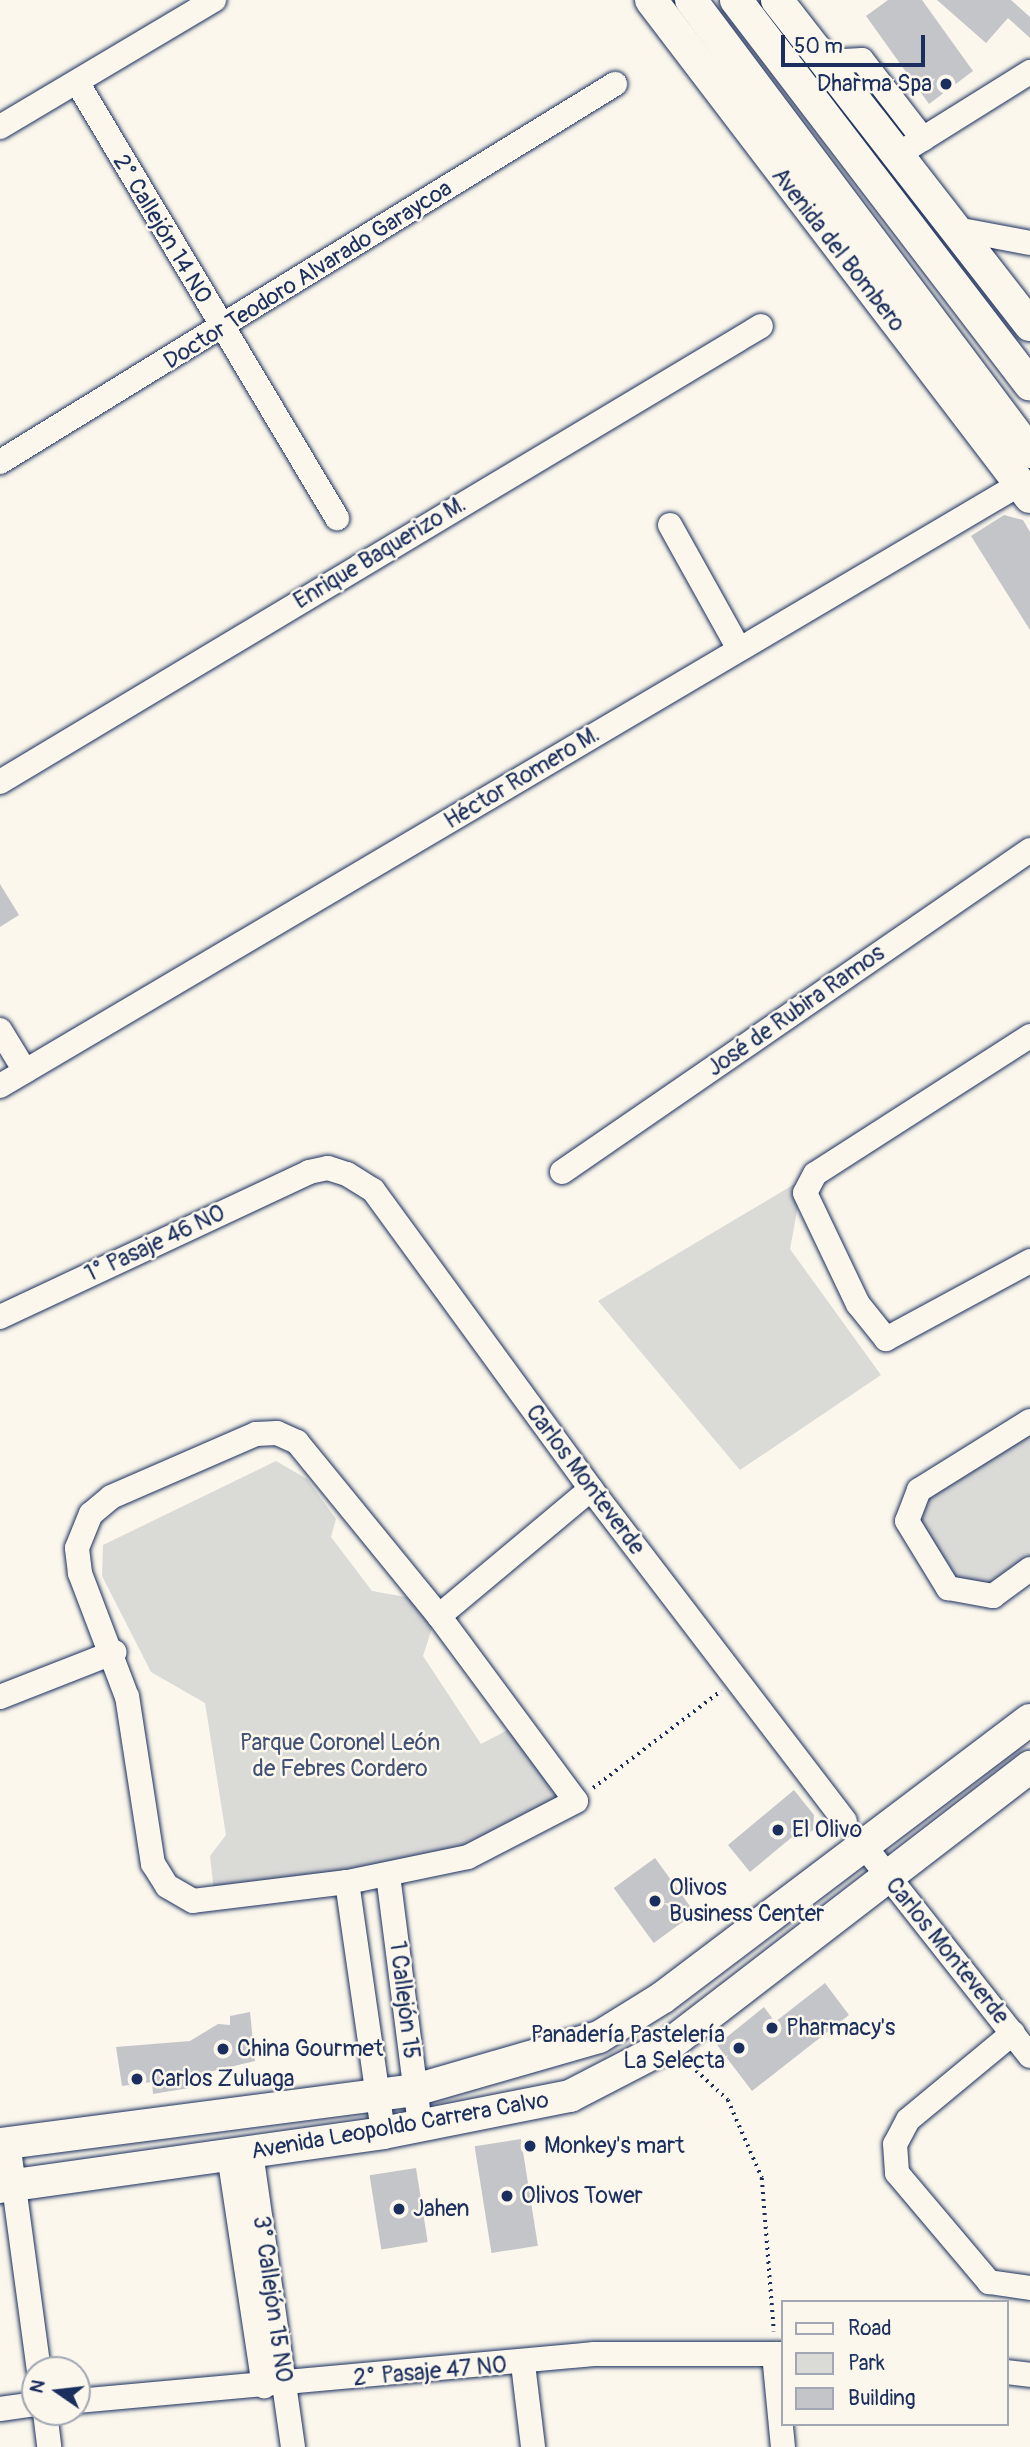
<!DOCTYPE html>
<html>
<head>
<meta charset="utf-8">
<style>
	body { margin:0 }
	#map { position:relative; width:1030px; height:2447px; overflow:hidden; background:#fbf7ec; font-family:Pangolin,sans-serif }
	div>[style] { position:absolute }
	.green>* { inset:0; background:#dadad7 }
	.building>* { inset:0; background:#c3c5c9; transform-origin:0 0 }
	.path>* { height:3.5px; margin-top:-1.75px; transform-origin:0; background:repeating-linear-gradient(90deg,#1b2f5e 0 2px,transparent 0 7px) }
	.roads { filter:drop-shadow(0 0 2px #1b2f5e) drop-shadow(0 0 2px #1b2f5e) }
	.minor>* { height:24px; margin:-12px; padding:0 12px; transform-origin:12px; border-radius:12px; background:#fbf7ec }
	.major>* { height:32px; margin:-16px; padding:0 16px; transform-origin:16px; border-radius:16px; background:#fbf7ec }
	.dots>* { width:19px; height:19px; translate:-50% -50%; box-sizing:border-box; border:4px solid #fbf7ec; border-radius:50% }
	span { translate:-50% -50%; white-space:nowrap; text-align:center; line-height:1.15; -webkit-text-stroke:5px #fbf7ec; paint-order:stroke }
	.poi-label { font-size:23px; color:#1b2f5e }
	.right { translate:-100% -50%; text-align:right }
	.left { translate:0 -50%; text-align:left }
	.street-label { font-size:23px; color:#1b2f5e }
	.park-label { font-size:23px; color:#415176 }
	.legend { position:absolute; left:781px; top:2300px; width:228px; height:126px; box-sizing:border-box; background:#fbf7ec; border:2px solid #a1a7b3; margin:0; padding:9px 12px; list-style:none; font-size:21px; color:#1b2f5e }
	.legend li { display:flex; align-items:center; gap:14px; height:35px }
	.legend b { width:35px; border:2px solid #a1a7b3 }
	.north { position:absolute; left:21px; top:2356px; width:70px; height:70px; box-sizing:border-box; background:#fbf7ec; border:2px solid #a1a7b3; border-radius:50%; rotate:284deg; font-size:19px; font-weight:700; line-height:28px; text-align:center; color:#1b2f5e }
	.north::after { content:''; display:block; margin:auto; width:24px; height:32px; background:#1b2f5e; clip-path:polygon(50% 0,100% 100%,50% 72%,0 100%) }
	.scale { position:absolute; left:781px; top:35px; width:144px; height:32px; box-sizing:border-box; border:4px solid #1b2f5e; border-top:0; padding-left:9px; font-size:21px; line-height:24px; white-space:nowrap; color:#1b2f5e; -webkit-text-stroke:5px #fbf7ec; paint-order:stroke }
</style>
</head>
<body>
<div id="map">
	<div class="green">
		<i style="clip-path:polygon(803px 1179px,790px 1249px,881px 1375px,740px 1470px,598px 1301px)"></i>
		<i style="clip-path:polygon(1030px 1421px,1030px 1569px,971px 1595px,907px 1521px,912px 1498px)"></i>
		<i style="clip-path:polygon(276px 1461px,307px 1479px,336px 1519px,331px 1537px,372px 1591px,411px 1598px,432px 1628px,423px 1656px,481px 1744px,519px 1724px,576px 1801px,468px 1857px,215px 1901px,210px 1856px,226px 1835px,205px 1703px,151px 1672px,102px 1576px,103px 1545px)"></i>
	</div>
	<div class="building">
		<i style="clip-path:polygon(888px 0,922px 0,973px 71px,929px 104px,866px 16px)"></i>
		<i style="clip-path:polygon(937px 0,1011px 0,1030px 17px,1030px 38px,1008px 18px,986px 43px)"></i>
		<i style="clip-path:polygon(1004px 515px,1023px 520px,1030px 532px,1030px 630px,971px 536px)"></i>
		<i style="clip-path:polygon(0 884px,19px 915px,0 927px)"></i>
		<i style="clip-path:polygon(794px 1790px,814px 1815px,813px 1830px,802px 1839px,797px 1833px,750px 1872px,728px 1845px)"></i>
		<i style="left:655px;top:1858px;width:68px;height:51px;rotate:54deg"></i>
		<i style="clip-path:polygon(825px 1983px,849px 2015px,752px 2091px,717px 2045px,764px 2007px,775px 2022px)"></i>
		<i style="clip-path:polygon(250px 2012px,255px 2061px,188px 2077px,189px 2088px,153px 2094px,152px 2082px,122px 2086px,116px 2047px,190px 2041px,218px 2024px,230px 2025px,230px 2016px)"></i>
		<i style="left:521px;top:2139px;width:108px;height:47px;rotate:81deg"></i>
		<i style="left:416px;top:2168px;width:75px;height:47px;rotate:81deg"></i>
	</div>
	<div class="path">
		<i style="left:593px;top:1788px;width:161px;rotate:-37.2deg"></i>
		<i style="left:686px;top:2061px;width:57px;rotate:42.9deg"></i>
		<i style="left:728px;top:2100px;width:85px;rotate:66.4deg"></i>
		<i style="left:762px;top:2178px;width:154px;rotate:85.5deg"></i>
	</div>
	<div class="roads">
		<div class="minor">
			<i style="left:825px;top:62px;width:37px;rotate:-3deg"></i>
			<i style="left:862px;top:60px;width:100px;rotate:52.3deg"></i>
			<i style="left:77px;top:82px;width:508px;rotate:59.19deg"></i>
			<i style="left:0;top:127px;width:249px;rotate:-30.7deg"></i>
			<i style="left:897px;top:155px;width:157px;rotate:-32deg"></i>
			<i style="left:956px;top:229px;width:75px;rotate:10.7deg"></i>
			<i style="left:0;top:462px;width:722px;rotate:-31.58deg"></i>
			<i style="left:670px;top:525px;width:142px;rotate:60.9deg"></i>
			<i style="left:0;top:782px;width:887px;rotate:-30.93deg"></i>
			<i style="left:0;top:1030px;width:48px;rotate:58.6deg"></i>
			<i style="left:1030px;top:1036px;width:255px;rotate:147.3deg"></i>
			<i style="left:815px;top:1174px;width:21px;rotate:118deg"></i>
			<i style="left:805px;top:1193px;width:123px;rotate:64.5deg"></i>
			<i style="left:858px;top:1304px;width:45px;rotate:51.3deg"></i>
			<i style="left:886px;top:1339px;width:164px;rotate:-28.4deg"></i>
			<i style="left:0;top:1086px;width:1184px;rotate:-30.55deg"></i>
			<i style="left:562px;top:1172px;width:568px;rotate:-34.53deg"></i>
			<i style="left:0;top:1317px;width:341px;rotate:-25.1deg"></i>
			<i style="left:309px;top:1172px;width:19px;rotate:-12deg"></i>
			<i style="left:328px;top:1168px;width:20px;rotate:18deg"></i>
			<i style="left:347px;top:1174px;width:31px;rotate:32deg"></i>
			<i style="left:373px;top:1190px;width:370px;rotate:53.9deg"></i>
			<i style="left:591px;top:1489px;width:418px;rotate:52.6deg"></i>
			<i style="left:1030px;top:1421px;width:131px;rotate:148.1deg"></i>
			<i style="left:919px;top:1490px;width:33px;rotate:111deg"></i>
			<i style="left:907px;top:1521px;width:79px;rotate:58.5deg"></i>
			<i style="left:948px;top:1588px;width:46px;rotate:10.1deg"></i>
			<i style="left:993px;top:1596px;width:46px;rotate:-36.1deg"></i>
			<i style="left:277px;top:1433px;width:22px;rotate:24deg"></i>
			<i style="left:297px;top:1442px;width:225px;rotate:50.8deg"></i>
			<i style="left:439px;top:1616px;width:230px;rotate:53.5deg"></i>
			<i style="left:576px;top:1801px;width:122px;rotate:152.6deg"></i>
			<i style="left:468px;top:1857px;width:124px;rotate:168.3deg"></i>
			<i style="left:347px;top:1882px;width:155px;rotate:173deg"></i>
			<i style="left:193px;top:1901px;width:30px;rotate:-150deg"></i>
			<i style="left:167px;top:1886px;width:26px;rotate:-122deg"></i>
			<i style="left:153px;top:1864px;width:169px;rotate:-98.8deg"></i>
			<i style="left:127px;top:1697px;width:133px;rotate:-110.8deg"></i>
			<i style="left:80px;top:1573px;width:25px;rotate:-97deg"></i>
			<i style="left:77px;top:1548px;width:37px;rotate:-68deg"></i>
			<i style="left:91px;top:1514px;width:26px;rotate:-40deg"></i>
			<i style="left:111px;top:1497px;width:158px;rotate:-23.5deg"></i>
			<i style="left:256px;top:1434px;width:21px;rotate:-3deg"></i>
			<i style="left:439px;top:1616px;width:198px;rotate:-39.9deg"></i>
			<i style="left:0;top:1697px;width:123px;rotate:-21.4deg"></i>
			<i style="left:865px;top:1847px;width:266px;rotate:51.7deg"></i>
			<i style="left:388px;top:1875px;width:253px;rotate:82.7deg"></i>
			<i style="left:347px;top:1882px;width:254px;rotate:81.8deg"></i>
			<i style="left:1013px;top:2033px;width:136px;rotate:140.4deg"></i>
			<i style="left:908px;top:2120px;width:27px;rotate:118deg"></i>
			<i style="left:895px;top:2144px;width:29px;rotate:86deg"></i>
			<i style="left:897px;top:2173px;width:143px;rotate:49.8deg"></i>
			<i style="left:989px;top:2282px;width:41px;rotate:8.3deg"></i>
			<i style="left:8px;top:2142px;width:230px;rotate:82.3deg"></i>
			<i style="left:251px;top:2152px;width:298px;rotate:81.9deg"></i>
			<i style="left:229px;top:2155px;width:234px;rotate:81.4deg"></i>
			<i style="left:774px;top:2354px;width:93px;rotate:84.5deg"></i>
			<i style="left:523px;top:2364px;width:84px;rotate:83.1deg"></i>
			<i style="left:1007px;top:2372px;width:23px;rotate:7deg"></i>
			<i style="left:77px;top:2401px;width:519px;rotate:-5.19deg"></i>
			<i style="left:594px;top:2354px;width:189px"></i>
			<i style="left:0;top:2409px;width:35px;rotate:-8deg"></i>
			<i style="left:45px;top:2412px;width:35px;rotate:83deg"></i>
		</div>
		<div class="major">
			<i style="left:651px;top:0;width:625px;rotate:52.67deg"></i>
			<i style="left:691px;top:0;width:565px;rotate:53.13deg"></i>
			<i style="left:736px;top:0;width:484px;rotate:52.6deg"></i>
			<i style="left:777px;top:0;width:412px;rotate:52.1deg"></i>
			<i style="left:0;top:2144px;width:418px;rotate:-7.4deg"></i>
			<i style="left:415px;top:2090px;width:191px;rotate:-16.1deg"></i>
			<i style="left:599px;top:2037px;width:74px;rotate:-31.8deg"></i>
			<i style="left:662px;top:1998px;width:461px;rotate:-37.1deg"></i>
			<i style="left:0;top:2187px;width:387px;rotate:-8deg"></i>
			<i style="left:383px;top:2133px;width:191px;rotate:-11.2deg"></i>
			<i style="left:570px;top:2096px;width:111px;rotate:-27.3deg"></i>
			<i style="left:669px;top:2045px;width:456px;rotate:-37.6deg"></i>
		</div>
	</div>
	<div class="dots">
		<i style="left:946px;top:84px;background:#1b2f5e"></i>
		<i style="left:778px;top:1830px;background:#1b2f5e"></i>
		<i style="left:655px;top:1901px;background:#1b2f5e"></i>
		<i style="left:772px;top:2028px;background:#1b2f5e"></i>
		<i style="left:739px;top:2048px;background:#1b2f5e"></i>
		<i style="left:223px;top:2049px;background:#1b2f5e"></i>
		<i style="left:137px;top:2079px;background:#1b2f5e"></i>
		<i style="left:530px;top:2146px;background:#1b2f5e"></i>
		<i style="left:507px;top:2196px;background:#1b2f5e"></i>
		<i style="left:399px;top:2209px;background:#1b2f5e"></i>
	</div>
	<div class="poi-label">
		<span class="right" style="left:932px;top:84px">Dharma Spa</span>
		<span class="left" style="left:792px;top:1830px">El Olivo</span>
		<span class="left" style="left:669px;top:1901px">Olivos<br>Business Center</span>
		<span class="left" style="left:786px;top:2028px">Pharmacy's</span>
		<span class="right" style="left:725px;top:2048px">Panadería Pastelería<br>La Selecta</span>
		<span class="left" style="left:237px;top:2049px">China Gourmet</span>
		<span class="left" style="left:151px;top:2079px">Carlos Zuluaga</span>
		<span class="left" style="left:544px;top:2146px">Monkey's mart</span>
		<span class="left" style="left:521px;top:2196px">Olivos Tower</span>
		<span class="left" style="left:413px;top:2209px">Jahen</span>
	</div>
	<div class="street-label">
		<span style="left:162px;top:229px;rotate:59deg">2° Callejón 14 NO</span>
		<span style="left:838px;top:250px;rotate:52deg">Avenida del Bombero</span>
		<span style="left:308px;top:275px;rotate:-32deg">Doctor Teodoro Alvarado Garaycoa</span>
		<span style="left:380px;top:553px;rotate:-31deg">Enrique Baquerizo M.</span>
		<span style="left:522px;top:778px;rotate:-31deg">Héctor Romero M.</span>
		<span style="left:796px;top:1011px;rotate:-35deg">José de Rubira Ramos</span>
		<span style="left:155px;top:1244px;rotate:-25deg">1° Pasaje 46 NO</span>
		<span style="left:585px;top:1480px;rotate:53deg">Carlos Monteverde</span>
		<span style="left:947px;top:1951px;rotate:51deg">Carlos Monteverde</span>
		<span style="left:404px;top:2000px;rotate:83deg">1 Callejón 15</span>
		<span style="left:400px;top:2126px;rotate:-10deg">Avenida Leopoldo Carrera Calvo</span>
		<span style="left:272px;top:2299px;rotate:82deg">3° Callejón 15 NO</span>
		<span style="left:430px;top:2372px;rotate:-5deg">2° Pasaje 47 NO</span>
	</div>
	<div class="park-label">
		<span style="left:340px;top:1756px">Parque Coronel León<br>de Febres Cordero</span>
	</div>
	<ul class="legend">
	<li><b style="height:9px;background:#fbf7ec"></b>Road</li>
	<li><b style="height:19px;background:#dadad7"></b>Park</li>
	<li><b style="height:19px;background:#c3c5c9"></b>Building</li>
	</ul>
	<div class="north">N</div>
	<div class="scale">50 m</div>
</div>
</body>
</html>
